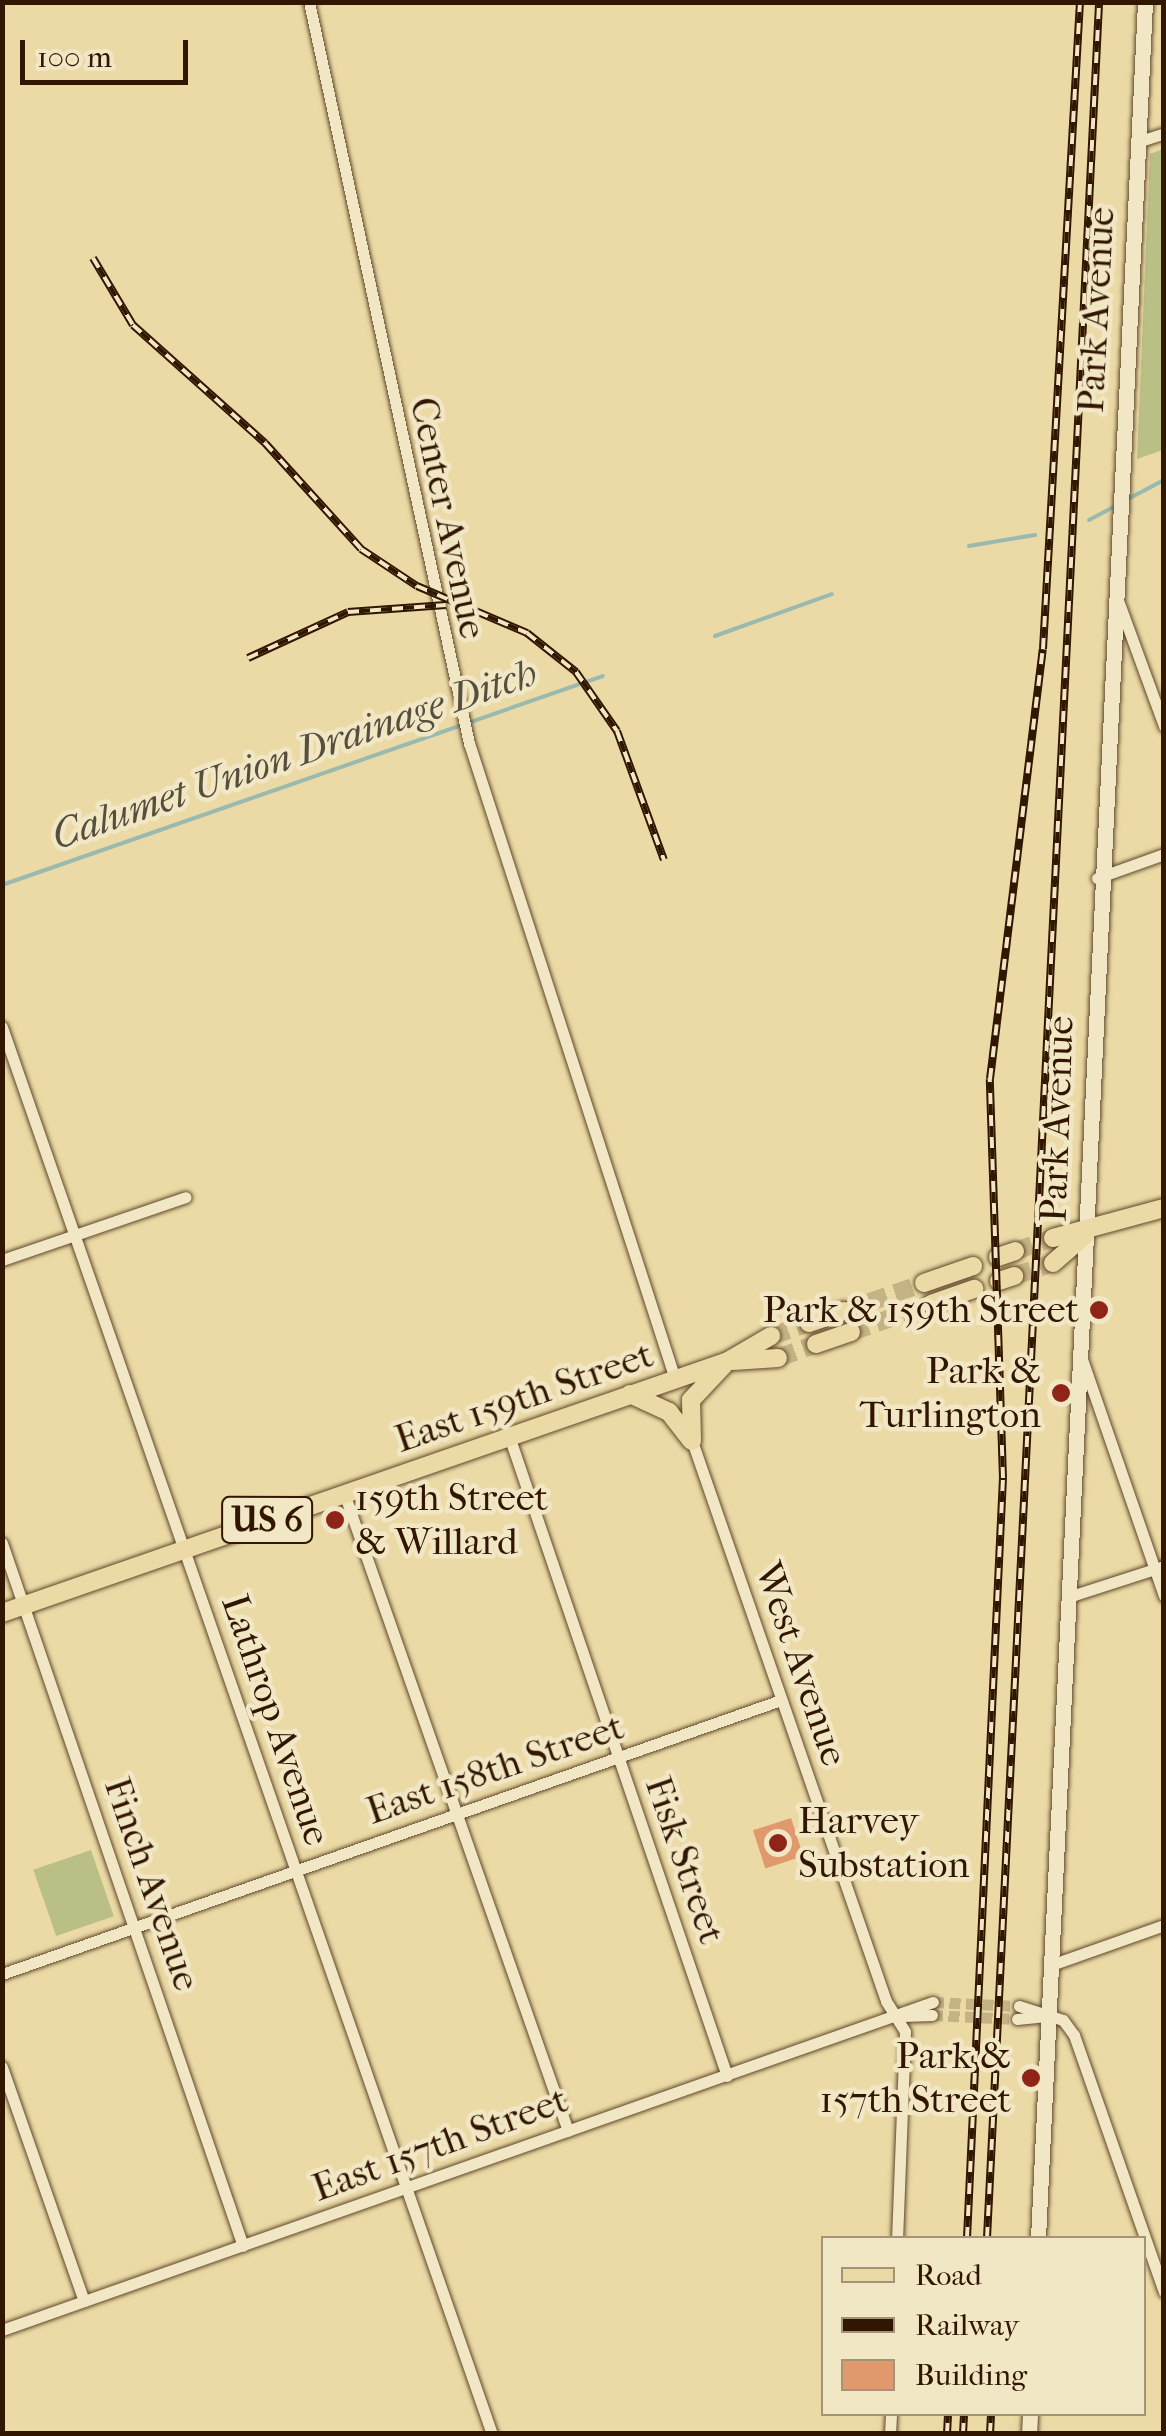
<!DOCTYPE html>
<html>
<head>
<meta charset="utf-8">
<style>
	body { margin:0 }
	#map { position:relative; width:1166px; height:2436px; overflow:hidden; background:#ebdaa6; font-family:"IM FELL French Canon",serif }
	div>[style] { position:absolute }
	.green>* { inset:0; background:#babf85; transform-origin:0 0 }
	.stream>* { height:4px; margin:-2px; padding:0 2px; transform-origin:2px; border-radius:2px; background:#9ab9af }
	.building>* { inset:0; background:#e0986d; transform-origin:0 0 }
	.minor-tunnel>* { height:11px; margin-top:-5.5px; transform-origin:0; background:repeating-linear-gradient(90deg,#c6b385 0 11px,transparent 0 16.5px) }
	.primary-tunnel>* { height:18px; margin-top:-9px; transform-origin:0; background:repeating-linear-gradient(90deg,#c6b385 0 18px,transparent 0 27px) }
	.roads { filter:drop-shadow(0 0 2px #60472a) drop-shadow(0 0 2px #60472a) }
	.minor>* { height:11px; margin:-5.5px; padding:0 5.5px; transform-origin:5.5px; border-radius:5.5px; background:#f2e7c5 }
	.tertiary>* { height:15px; margin:-7.5px; padding:0 7.5px; transform-origin:7.5px; border-radius:7.5px; background:#f2e7c5 }
	.primary>* { height:18px; margin:-9px; padding:0 9px; transform-origin:9px; border-radius:9px; background:#ebdaa6 }
	.rail>* { height:8px; margin-top:-4px; transform-origin:0; background:repeating-linear-gradient(90deg,#f2e7c5 0 11px,#311601 0 22px); box-sizing:border-box; border-block:2px solid #311601 }
	.dots>* { width:28px; height:28px; translate:-50% -50%; box-sizing:border-box; border:5px solid #f2e7c5; border-radius:50% }
	span { translate:-50% -50%; white-space:nowrap; text-align:center; line-height:1.15; -webkit-text-stroke:9px #f2e7c5; paint-order:stroke }
	.shield-label span { padding:2px 8px; background:#f2e7c5; border:2px solid; border-radius:8px; -webkit-text-stroke-width:0 }
	.shield-label { font-size:35px; color:#311601; font-weight:700 }
	.street-label { font-size:38px; color:#311601 }
	.poi-label { font-size:38px; color:#311601 }
	.right { translate:-100% -50%; text-align:right }
	.left { translate:0 -50%; text-align:left }
	.water-label { font-size:40px; color:#564f3e; font-style:italic }
	.frame { position:absolute; inset:0; border:5px solid #311601; pointer-events:none }
	.legend { position:absolute; left:821px; top:2236px; width:325px; height:180px; box-sizing:border-box; background:#f2e7c5; border:2px solid #a59377; margin:0; padding:12px 18px; list-style:none; font-size:30px; color:#311601 }
	.legend li { display:flex; align-items:center; gap:20px; height:50px }
	.legend b { width:50px; border:2px solid #a59377 }
	.scale { position:absolute; left:20px; top:40px; width:168px; height:45px; box-sizing:border-box; border:5px solid #311601; border-top:0; padding-left:12px; font-size:30px; line-height:35px; white-space:nowrap; color:#311601; -webkit-text-stroke:8px #f2e7c5; paint-order:stroke }
</style>
</head>
<body>
<div id="map">
	<div class="green">
		<i style="clip-path:polygon(1163px 149px,1163px 450px,1137px 459px,1150px 154px)"></i>
		<i style="left:91px;top:1850px;width:70px;height:61px;rotate:71deg"></i>
	</div>
	<div class="stream">
		<i style="left:1128px;top:499px;width:41px;rotate:-27.8deg"></i>
		<i style="left:1089px;top:520px;width:30px;rotate:-28deg"></i>
		<i style="left:969px;top:546px;width:67px;rotate:-9.5deg"></i>
		<i style="left:715px;top:636px;width:124px;rotate:-19.7deg"></i>
		<i style="left:2px;top:885px;width:636px;rotate:-19.18deg"></i>
	</div>
	<div class="building">
		<i style="left:791px;top:1818px;width:40px;height:40px;rotate:72deg"></i>
	</div>
	<div class="minor-tunnel">
		<i style="left:933px;top:2002px;width:86px;rotate:2.7deg"></i>
		<i style="left:932px;top:2015px;width:85px;rotate:2.7deg"></i>
	</div>
	<div class="primary-tunnel">
		<i style="left:1015px;top:1251px;width:40px;rotate:-18.9deg"></i>
		<i style="left:1014px;top:1276px;width:41px;rotate:-18.4deg"></i>
		<i style="left:844px;top:1311px;width:85px;rotate:-19.3deg"></i>
		<i style="left:851px;top:1332px;width:85px;rotate:-19.3deg"></i>
		<i style="left:771px;top:1336px;width:40px;rotate:-18.9deg"></i>
		<i style="left:778px;top:1358px;width:40px;rotate:-20.2deg"></i>
	</div>
	<div class="roads">
		<div class="minor">
			<i style="left:309px;top:2px;width:758px;rotate:77.82deg"></i>
			<i style="left:469px;top:743px;width:669px;rotate:72.05deg"></i>
			<i style="left:1137px;top:142px;width:28px;rotate:-18deg"></i>
			<i style="left:1119px;top:603px;width:131px;rotate:69.9deg"></i>
			<i style="left:1097px;top:878px;width:71px;rotate:-19.7deg"></i>
			<i style="left:2px;top:1027px;width:1490px;rotate:70.8deg"></i>
			<i style="left:2px;top:1260px;width:194px;rotate:-18.9deg"></i>
			<i style="left:1082px;top:1359px;width:251px;rotate:70.9deg"></i>
			<i style="left:509px;top:1436px;width:676px;rotate:71.19deg"></i>
			<i style="left:692px;top:1441px;width:593px;rotate:70.89deg"></i>
			<i style="left:886px;top:2001px;width:36px;rotate:58deg"></i>
			<i style="left:905px;top:2032px;width:206px;rotate:92.2deg"></i>
			<i style="left:344px;top:1493px;width:676px;rotate:70.65deg"></i>
			<i style="left:2px;top:1543px;width:743px;rotate:71.08deg"></i>
			<i style="left:1068px;top:1597px;width:101px;rotate:-17.9deg"></i>
			<i style="left:1051px;top:1965px;width:120px;rotate:-19.5deg"></i>
			<i style="left:2px;top:1974px;width:826px;rotate:-19.38deg"></i>
			<i style="left:1019px;top:2006px;width:46px;rotate:17.7deg"></i>
			<i style="left:1063px;top:2020px;width:19px;rotate:54deg"></i>
			<i style="left:1074px;top:2035px;width:272px;rotate:70.7deg"></i>
			<i style="left:902px;top:2016px;width:30px;rotate:-2deg"></i>
			<i style="left:1017px;top:2019px;width:27px;rotate:-6deg"></i>
			<i style="left:2px;top:2067px;width:248px;rotate:70.7deg"></i>
			<i style="left:2px;top:2330px;width:987px;rotate:-19.41deg"></i>
			<i style="left:890px;top:2434px;width:20px;rotate:-87deg"></i>
		</div>
		<div class="tertiary">
			<i style="left:1038px;top:2238px;width:2239px;rotate:-87.26deg"></i>
			<i style="left:1029px;top:2434px;width:20px;rotate:-87deg"></i>
		</div>
		<div class="primary">
			<i style="left:1053px;top:1238px;width:115px;rotate:-15.1deg"></i>
			<i style="left:998px;top:1257px;width:18px;rotate:-19deg"></i>
			<i style="left:1053px;top:1263px;width:43px;rotate:-41.2deg"></i>
			<i style="left:999px;top:1281px;width:16px;rotate:-18deg"></i>
			<i style="left:924px;top:1283px;width:52px;rotate:-19.1deg"></i>
			<i style="left:931px;top:1304px;width:46px;rotate:-19.2deg"></i>
			<i style="left:809px;top:1323px;width:37px;rotate:-19deg"></i>
			<i style="left:816px;top:1344px;width:37px;rotate:-19deg"></i>
			<i style="left:733px;top:1361px;width:45px;rotate:-3.8deg"></i>
			<i style="left:630px;top:1394px;width:43px;rotate:24.8deg"></i>
			<i style="left:669px;top:1412px;width:36px;rotate:52deg"></i>
			<i style="left:692px;top:1441px;width:41px;rotate:-91.4deg"></i>
			<i style="left:691px;top:1400px;width:48px;rotate:-46.7deg"></i>
			<i style="left:2px;top:1613px;width:768px;rotate:-19.14deg"></i>
			<i style="left:728px;top:1361px;width:50px;rotate:-30.2deg"></i>
		</div>
	</div>
	<div class="rail">
		<i style="left:93px;top:258px;width:78px;rotate:59.2deg"></i>
		<i style="left:133px;top:325px;width:177px;rotate:41.8deg"></i>
		<i style="left:265px;top:443px;width:143px;rotate:47.8deg"></i>
		<i style="left:361px;top:549px;width:67px;rotate:33.5deg"></i>
		<i style="left:417px;top:586px;width:120px;rotate:23.1deg"></i>
		<i style="left:527px;top:633px;width:63px;rotate:38.5deg"></i>
		<i style="left:576px;top:672px;width:72px;rotate:55.2deg"></i>
		<i style="left:617px;top:731px;width:137px;rotate:70deg"></i>
		<i style="left:248px;top:658px;width:110px;rotate:-24.7deg"></i>
		<i style="left:348px;top:612px;width:98px;rotate:-4.1deg"></i>
		<i style="left:967px;top:2238px;width:761px;rotate:-87.29deg"></i>
		<i style="left:1003px;top:1478px;width:399px;rotate:-91.9deg"></i>
		<i style="left:990px;top:1079px;width:433px;rotate:-83deg"></i>
		<i style="left:1043px;top:649px;width:648px;rotate:-86.73deg"></i>
		<i style="left:987px;top:2238px;width:2239px;rotate:-87.13deg"></i>
		<i style="left:947px;top:2434px;width:20px;rotate:-87deg"></i>
		<i style="left:963px;top:2434px;width:20px;rotate:-87deg"></i>
		<i style="left:990px;top:2434px;width:20px;rotate:-87deg"></i>
	</div>
	<div class="dots">
		<i style="left:1099px;top:1310px;background:#8f2418"></i>
		<i style="left:1061px;top:1393px;background:#8f2418"></i>
		<i style="left:335px;top:1520px;background:#8f2418"></i>
		<i style="left:778px;top:1843px;background:#8f2418"></i>
		<i style="left:1031px;top:2078px;background:#8f2418"></i>
	</div>
	<div class="shield-label">
		<span style="left:267px;top:1520px">US 6</span>
	</div>
	<div class="street-label">
		<span style="left:1096px;top:310px;rotate:-87deg">Park Avenue</span>
		<span style="left:448px;top:518px;rotate:78deg">Center Avenue</span>
		<span style="left:1057px;top:1119px;rotate:-88deg">Park Avenue</span>
		<span style="left:524px;top:1397px;rotate:-19deg">East 159th Street</span>
		<span style="left:801px;top:1664px;rotate:71deg">West Avenue</span>
		<span style="left:276px;top:1720px;rotate:71deg">Lathrop Avenue</span>
		<span style="left:495px;top:1769px;rotate:-19deg">East 158th Street</span>
		<span style="left:685px;top:1860px;rotate:71deg">Fisk Street</span>
		<span style="left:152px;top:1884px;rotate:71deg">Finch Avenue</span>
		<span style="left:440px;top:2144px;rotate:-20deg">East 157th Street</span>
	</div>
	<div class="poi-label">
		<span class="right" style="left:1079px;top:1310px">Park &amp; 159th Street</span>
		<span class="right" style="left:1041px;top:1393px">Park &amp;<br>Turlington</span>
		<span class="left" style="left:355px;top:1520px">159th Street<br>&amp; Willard</span>
		<span class="left" style="left:798px;top:1843px">Harvey<br>Substation</span>
		<span class="right" style="left:1011px;top:2078px">Park &amp;<br>157th Street</span>
	</div>
	<div class="water-label">
		<span style="left:294px;top:754px;rotate:-19deg">Calumet Union Drainage Ditch</span>
	</div>
	<div class="frame"></div>
	<ul class="legend">
	<li><b style="height:12px;background:#ebdaa6"></b>Road</li>
	<li><b style="height:12px;background:#311601"></b>Railway</li>
	<li><b style="height:28px;background:#e0986d"></b>Building</li>
	</ul>
	<div class="scale">100 m</div>
</div>
</body>
</html>
